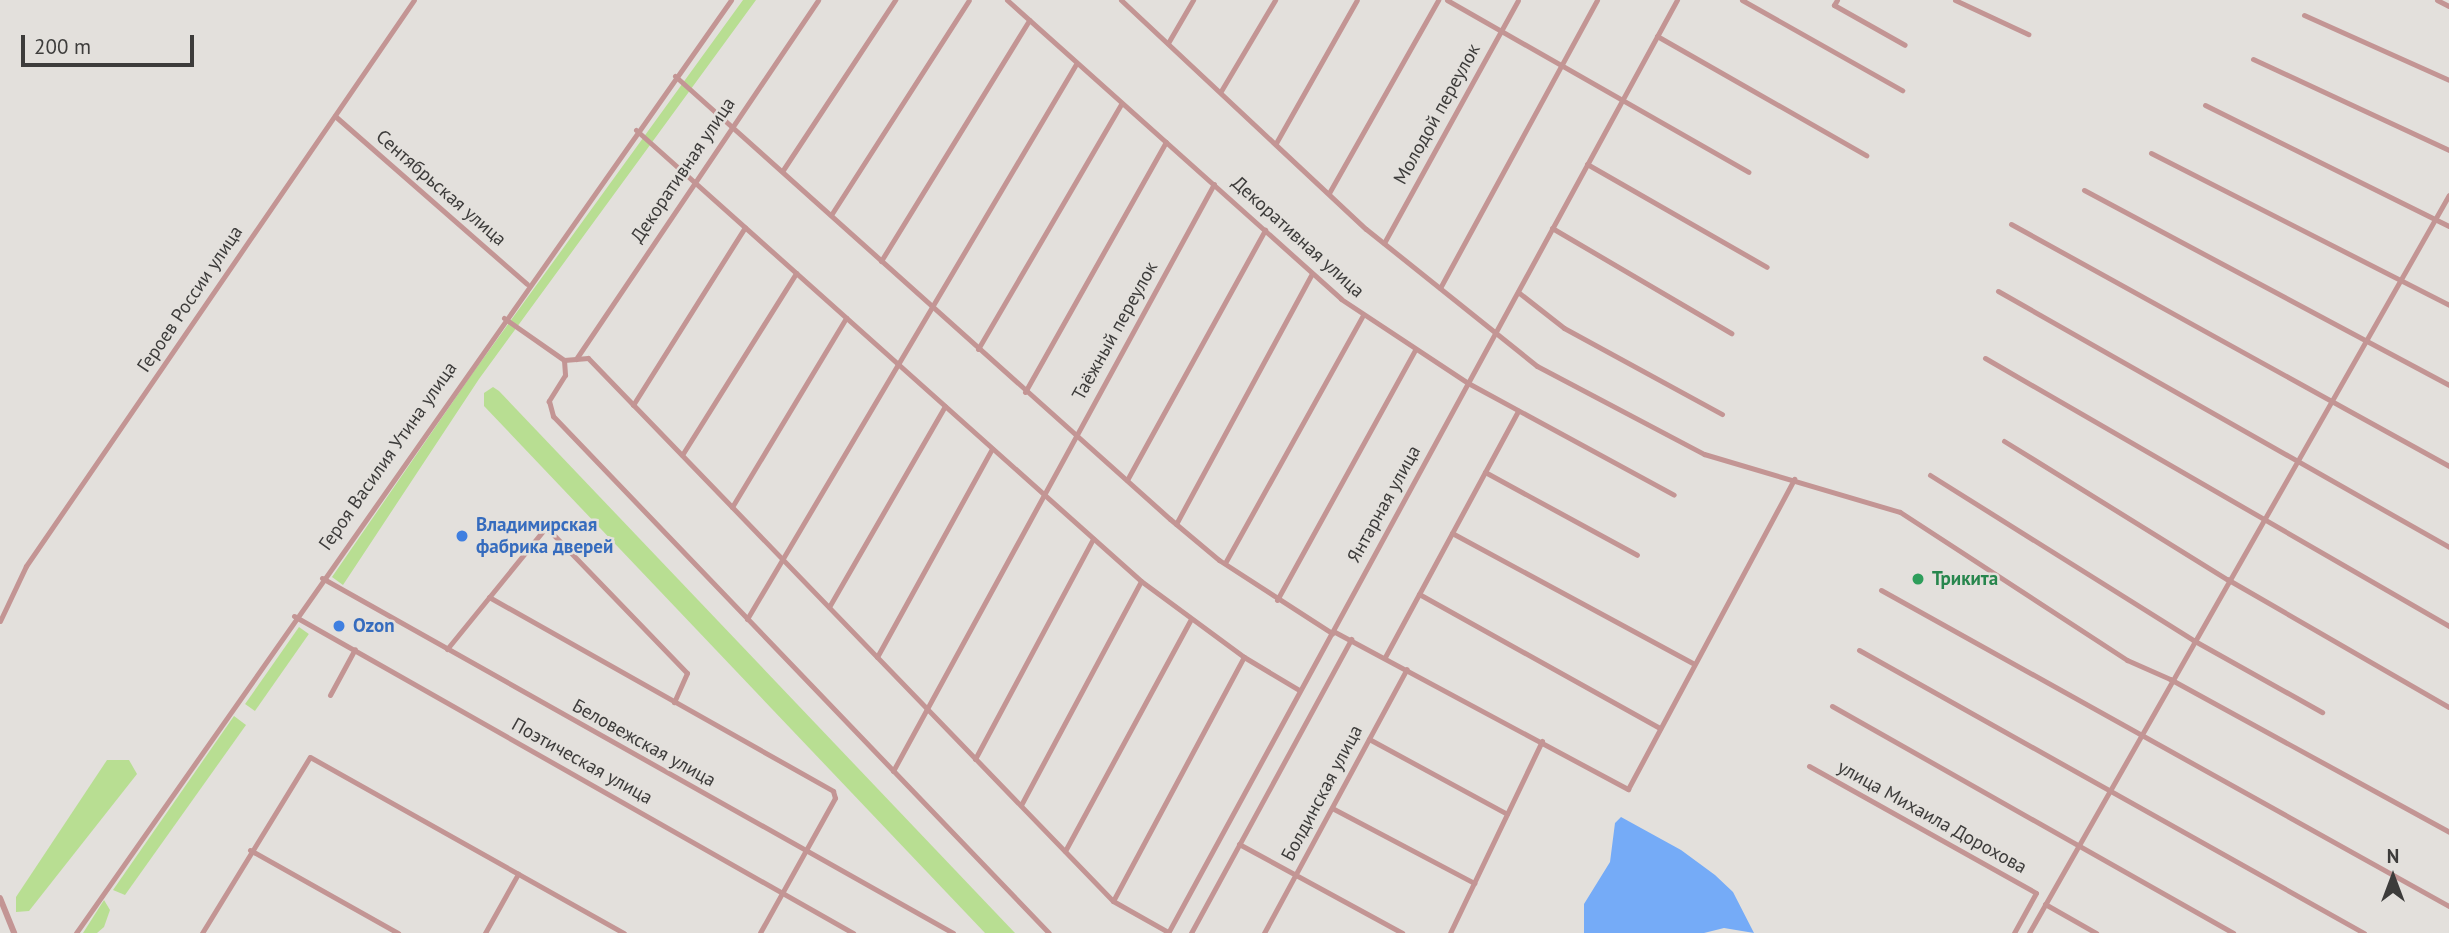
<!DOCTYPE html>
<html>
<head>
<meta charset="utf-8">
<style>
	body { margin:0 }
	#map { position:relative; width:2449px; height:933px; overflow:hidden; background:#e3e0dc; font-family:"PT Sans",sans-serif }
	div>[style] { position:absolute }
	.green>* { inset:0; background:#b8de92; transform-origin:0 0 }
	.water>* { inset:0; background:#75abf7 }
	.minor>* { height:5px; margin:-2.5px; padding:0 2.5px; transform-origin:2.5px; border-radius:2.5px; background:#c39594 }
	.tertiary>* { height:6px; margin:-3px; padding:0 3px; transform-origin:3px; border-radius:3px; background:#c39594 }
	.dots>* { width:19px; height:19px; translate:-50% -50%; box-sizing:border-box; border:4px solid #e3e0dc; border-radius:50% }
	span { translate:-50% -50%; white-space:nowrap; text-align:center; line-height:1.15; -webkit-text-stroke:5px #e3e0dc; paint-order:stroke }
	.street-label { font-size:19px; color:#3d3c3b }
	.shop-label { font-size:19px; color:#366cbe; font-weight:700 }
	.left { translate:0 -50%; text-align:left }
	.leisure-label { font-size:19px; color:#27864d; font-weight:700 }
	.north { position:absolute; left:2358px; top:842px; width:70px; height:70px; -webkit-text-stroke:5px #e3e0dc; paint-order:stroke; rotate:0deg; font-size:19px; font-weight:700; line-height:28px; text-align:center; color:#3d3c3b }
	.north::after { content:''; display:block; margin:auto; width:24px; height:32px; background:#3d3c3b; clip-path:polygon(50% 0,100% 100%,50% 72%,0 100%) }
	.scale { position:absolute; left:21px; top:35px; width:173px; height:32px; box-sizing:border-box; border:4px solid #3d3c3b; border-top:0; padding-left:9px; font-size:21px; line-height:24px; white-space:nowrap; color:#3d3c3b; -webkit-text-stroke:5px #e3e0dc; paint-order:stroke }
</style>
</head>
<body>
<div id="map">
	<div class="green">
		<i style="clip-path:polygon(743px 0,756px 0,479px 379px,343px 585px,332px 577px,472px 374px)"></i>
		<i style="clip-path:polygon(493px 387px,499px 391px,1015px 933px,985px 933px,484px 406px,484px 393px)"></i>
		<i style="left:299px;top:627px;width:12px;height:94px;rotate:35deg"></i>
		<i style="clip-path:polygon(234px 716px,246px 725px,125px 895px,113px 890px)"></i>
		<i style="clip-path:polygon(107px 760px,129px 760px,137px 774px,29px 911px,16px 912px,16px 897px)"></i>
		<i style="clip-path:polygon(104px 900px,110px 910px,104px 927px,97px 933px,83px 933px)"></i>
	</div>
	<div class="water">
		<i style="clip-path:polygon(1621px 817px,1681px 850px,1715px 875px,1733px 892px,1754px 933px,1724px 928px,1704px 933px,1584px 933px,1584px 904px,1610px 862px,1615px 823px)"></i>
	</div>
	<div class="minor">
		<i style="left:1007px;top:0;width:448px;rotate:41.8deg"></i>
		<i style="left:1341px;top:299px;width:152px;rotate:33.5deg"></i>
		<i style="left:1468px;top:383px;width:234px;rotate:28.5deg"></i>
		<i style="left:1121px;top:0;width:335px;rotate:43.1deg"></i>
		<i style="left:1366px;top:229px;width:219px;rotate:38.7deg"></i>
		<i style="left:1537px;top:366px;width:189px;rotate:27.8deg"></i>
		<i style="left:1704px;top:454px;width:204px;rotate:16.5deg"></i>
		<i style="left:1900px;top:512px;width:271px;rotate:33.1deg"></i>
		<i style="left:2127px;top:660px;width:47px;rotate:23.8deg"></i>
		<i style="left:2170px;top:679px;width:318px;rotate:28.7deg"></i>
		<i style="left:1447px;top:0;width:347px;rotate:29.7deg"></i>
		<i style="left:1742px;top:0;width:184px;rotate:29.4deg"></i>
		<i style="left:1837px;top:0;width:6px;rotate:121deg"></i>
		<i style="left:1834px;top:5px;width:81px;rotate:29.4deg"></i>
		<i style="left:1955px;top:0;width:81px;rotate:25deg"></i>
		<i style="left:2437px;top:0;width:13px;rotate:27deg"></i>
		<i style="left:2304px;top:15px;width:159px;rotate:24.1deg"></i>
		<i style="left:1657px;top:36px;width:241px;rotate:29.7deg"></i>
		<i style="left:1168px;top:43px;width:50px;rotate:-59.8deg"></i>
		<i style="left:2253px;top:59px;width:216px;rotate:24.9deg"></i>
		<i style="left:675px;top:76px;width:664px;rotate:41.83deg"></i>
		<i style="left:1170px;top:519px;width:64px;rotate:39.9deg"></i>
		<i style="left:1219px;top:560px;width:135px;rotate:32.9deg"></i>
		<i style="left:1221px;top:91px;width:106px;rotate:-59.3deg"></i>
		<i style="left:2205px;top:105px;width:272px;rotate:26.4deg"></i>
		<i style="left:335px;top:116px;width:255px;rotate:41.2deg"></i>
		<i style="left:636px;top:130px;width:677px;rotate:41.77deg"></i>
		<i style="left:1141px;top:581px;width:128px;rotate:36.4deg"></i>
		<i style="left:1244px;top:657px;width:64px;rotate:31deg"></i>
		<i style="left:1276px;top:143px;width:164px;rotate:-60.5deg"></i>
		<i style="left:2151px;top:153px;width:335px;rotate:27deg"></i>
		<i style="left:1587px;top:164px;width:207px;rotate:29.8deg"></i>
		<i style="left:783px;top:170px;width:204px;rotate:-56.6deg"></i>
		<i style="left:2084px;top:190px;width:414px;rotate:28.1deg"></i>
		<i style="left:1329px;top:193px;width:222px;rotate:-60.5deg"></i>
		<i style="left:831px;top:215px;width:255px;rotate:-57.3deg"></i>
		<i style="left:2011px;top:224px;width:500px;rotate:28.92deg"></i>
		<i style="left:1552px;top:228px;width:208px;rotate:30.4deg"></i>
		<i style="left:1384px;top:243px;width:277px;rotate:-61.1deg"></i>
		<i style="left:881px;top:261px;width:283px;rotate:-58.4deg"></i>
		<i style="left:1440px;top:288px;width:328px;rotate:-61.4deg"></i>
		<i style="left:1998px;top:291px;width:519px;rotate:29.58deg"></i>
		<i style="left:1518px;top:292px;width:58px;rotate:38deg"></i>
		<i style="left:1564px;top:328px;width:180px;rotate:28.6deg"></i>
		<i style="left:504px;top:318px;width:73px;rotate:35deg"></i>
		<i style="left:564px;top:360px;width:15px;rotate:86deg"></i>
		<i style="left:565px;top:375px;width:31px;rotate:122deg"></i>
		<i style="left:549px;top:401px;width:16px;rotate:75deg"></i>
		<i style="left:553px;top:416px;width:716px;rotate:46.19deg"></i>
		<i style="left:978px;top:349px;width:284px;rotate:-59.7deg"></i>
		<i style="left:1985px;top:358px;width:536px;rotate:30.01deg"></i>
		<i style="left:576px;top:359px;width:433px;rotate:-56deg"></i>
		<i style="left:564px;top:360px;width:24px;rotate:-5deg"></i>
		<i style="left:588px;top:358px;width:755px;rotate:45.97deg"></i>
		<i style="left:1113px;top:901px;width:63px;rotate:29.4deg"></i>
		<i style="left:1025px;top:392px;width:287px;rotate:-60.6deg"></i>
		<i style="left:633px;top:405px;width:210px;rotate:-57.8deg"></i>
		<i style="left:2004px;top:441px;width:262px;rotate:31.8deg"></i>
		<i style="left:2227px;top:579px;width:256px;rotate:30deg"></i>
		<i style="left:682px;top:455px;width:215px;rotate:-57.9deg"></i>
		<i style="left:1485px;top:472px;width:173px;rotate:28.6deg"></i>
		<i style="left:1930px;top:475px;width:310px;rotate:32.1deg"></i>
		<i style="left:2193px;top:640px;width:148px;rotate:29.2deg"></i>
		<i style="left:1127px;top:480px;width:286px;rotate:-61.1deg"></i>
		<i style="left:732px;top:507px;width:221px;rotate:-58.9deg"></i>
		<i style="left:1176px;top:524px;width:285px;rotate:-61.5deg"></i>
		<i style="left:1452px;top:533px;width:275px;rotate:28.4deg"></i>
		<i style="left:1225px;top:563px;width:284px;rotate:-60.9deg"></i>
		<i style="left:322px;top:578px;width:724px;rotate:29.36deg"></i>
		<i style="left:1881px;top:590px;width:650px;rotate:29.09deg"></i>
		<i style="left:1419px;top:594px;width:276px;rotate:29.1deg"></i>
		<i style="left:489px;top:597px;width:395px;rotate:29.4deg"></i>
		<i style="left:833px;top:791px;width:7px;rotate:74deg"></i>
		<i style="left:835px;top:798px;width:154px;rotate:119.1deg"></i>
		<i style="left:1277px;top:600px;width:286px;rotate:-61.1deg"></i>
		<i style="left:829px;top:607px;width:232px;rotate:-60deg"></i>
		<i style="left:294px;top:616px;width:643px;rotate:29.56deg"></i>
		<i style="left:747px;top:619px;width:645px;rotate:-59.34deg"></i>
		<i style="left:0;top:621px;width:61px;rotate:-64.7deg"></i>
		<i style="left:26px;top:566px;width:686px;rotate:-55.57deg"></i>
		<i style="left:1333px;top:631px;width:335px;rotate:28.2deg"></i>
		<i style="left:1628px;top:789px;width:352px;rotate:-61.8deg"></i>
		<i style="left:447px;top:649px;width:157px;rotate:-50.9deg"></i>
		<i style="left:546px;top:527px;width:203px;rotate:46deg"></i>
		<i style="left:687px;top:673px;width:32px;rotate:114deg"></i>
		<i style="left:1859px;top:650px;width:579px;rotate:29.27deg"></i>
		<i style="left:877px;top:657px;width:238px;rotate:-61.1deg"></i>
		<i style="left:1385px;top:657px;width:280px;rotate:-61.6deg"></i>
		<i style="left:330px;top:695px;width:52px;rotate:-61.5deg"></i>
		<i style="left:1832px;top:706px;width:461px;rotate:29.5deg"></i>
		<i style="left:1369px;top:739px;width:157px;rotate:28.5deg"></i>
		<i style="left:975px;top:759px;width:250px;rotate:-61.8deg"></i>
		<i style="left:1809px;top:766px;width:260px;rotate:29.2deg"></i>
		<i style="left:2036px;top:893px;width:46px;rotate:118.8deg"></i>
		<i style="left:893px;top:771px;width:669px;rotate:-61.33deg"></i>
		<i style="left:1021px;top:805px;width:254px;rotate:-61.8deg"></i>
		<i style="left:1332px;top:808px;width:161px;rotate:27.8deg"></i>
		<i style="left:1239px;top:844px;width:186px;rotate:28.6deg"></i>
		<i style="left:250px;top:850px;width:170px;rotate:29.3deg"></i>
		<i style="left:1065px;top:851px;width:264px;rotate:-61.5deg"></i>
		<i style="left:1113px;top:901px;width:277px;rotate:-61.8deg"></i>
		<i style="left:2045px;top:904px;width:59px;rotate:29.6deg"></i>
		<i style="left:76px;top:933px;width:1140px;rotate:-54.93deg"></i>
		<i style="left:202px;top:933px;width:206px;rotate:-58.5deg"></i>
		<i style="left:310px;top:757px;width:360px;rotate:29.3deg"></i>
		<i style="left:485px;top:933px;width:68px;rotate:-60.8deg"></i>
		<i style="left:1168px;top:933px;width:1063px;rotate:-61.39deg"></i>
		<i style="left:1191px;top:933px;width:335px;rotate:-61.4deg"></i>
		<i style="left:1264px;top:933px;width:300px;rotate:-61.6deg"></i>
		<i style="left:1450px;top:933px;width:213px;rotate:-64.4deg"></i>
		<i style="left:2029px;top:933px;width:849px;rotate:-60.36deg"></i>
	</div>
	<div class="tertiary">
		<i style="left:0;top:898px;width:38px;rotate:68deg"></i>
	</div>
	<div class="dots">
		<i style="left:462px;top:536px;background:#3f7fe0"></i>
		<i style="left:1918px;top:579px;background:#2e9e5b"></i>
		<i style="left:339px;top:626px;background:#3f7fe0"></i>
	</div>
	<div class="street-label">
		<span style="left:1437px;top:114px;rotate:-61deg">Молодой переулок</span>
		<span style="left:683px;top:170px;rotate:-56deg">Декоративная улица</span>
		<span style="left:441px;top:188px;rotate:41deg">Сентябрьская улица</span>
		<span style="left:1298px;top:237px;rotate:42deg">Декоративная улица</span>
		<span style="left:190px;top:299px;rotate:-56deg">Героев России улица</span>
		<span style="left:1115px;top:331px;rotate:-61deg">Таёжный переулок</span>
		<span style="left:388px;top:456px;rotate:-55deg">Героя Василия Утина улица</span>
		<span style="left:1384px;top:504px;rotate:-61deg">Янтарная улица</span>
		<span style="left:644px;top:743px;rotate:29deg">Беловежская улица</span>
		<span style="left:582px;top:761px;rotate:29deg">Поэтическая улица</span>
		<span style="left:1322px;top:793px;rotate:-62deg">Болдинская улица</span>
		<span style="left:1932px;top:817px;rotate:29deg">улица Михаила Дорохова</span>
	</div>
	<div class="shop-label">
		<span class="left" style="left:476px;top:536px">Владимирская<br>фабрика дверей</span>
		<span class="left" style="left:353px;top:626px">Ozon</span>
	</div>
	<div class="leisure-label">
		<span class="left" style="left:1932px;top:579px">Трикита</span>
	</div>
	<div class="north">N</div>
	<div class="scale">200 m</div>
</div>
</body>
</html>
